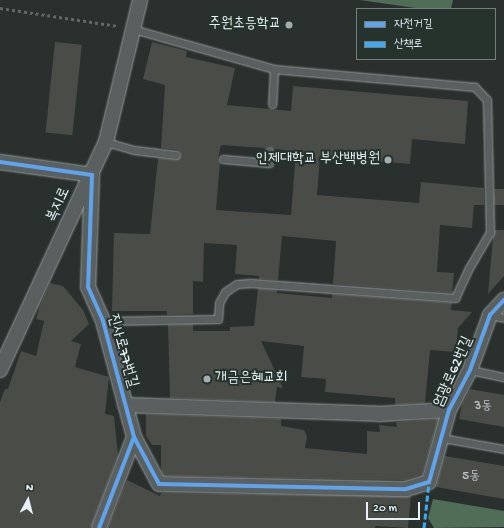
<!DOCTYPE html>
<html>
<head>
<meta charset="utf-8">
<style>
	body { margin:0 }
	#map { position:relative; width:504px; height:528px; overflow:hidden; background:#29302d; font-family:"Gochi Hand","Poor Story",sans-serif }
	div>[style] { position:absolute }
	.green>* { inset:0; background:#506d58 }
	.building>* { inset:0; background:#4a4c47; transform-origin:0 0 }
	.path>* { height:2.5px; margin-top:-1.25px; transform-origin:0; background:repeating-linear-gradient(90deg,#626665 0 3px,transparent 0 6px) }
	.roads { filter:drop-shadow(0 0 1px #959a9a) drop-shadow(0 0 1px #959a9a) }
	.service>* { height:7px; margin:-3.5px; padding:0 3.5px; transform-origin:3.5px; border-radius:3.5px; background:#5a6060 }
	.minor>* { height:14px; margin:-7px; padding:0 7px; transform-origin:7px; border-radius:7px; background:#5a6060 }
	.quiet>* { height:3px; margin-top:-1.5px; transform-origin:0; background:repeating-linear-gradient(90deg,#3fa9f5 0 6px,transparent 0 9px) }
	.cycleway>* { height:4px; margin:-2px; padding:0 2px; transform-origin:2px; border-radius:2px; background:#60a3ed }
	.dots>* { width:11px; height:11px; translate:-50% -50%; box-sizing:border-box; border:2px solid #26332d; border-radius:50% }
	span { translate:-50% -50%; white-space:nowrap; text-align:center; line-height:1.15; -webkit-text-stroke:4px #26332d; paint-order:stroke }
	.number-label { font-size:13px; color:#c0c8cc }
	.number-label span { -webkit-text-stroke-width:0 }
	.poi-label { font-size:15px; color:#e8f1f8 }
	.right { translate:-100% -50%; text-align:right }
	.left { translate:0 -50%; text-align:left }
	.street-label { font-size:15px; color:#e8f1f8 }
	.legend { position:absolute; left:356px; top:8px; width:140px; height:52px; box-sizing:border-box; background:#26332d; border:1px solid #747f7e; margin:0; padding:5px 7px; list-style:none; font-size:12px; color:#e8f1f8 }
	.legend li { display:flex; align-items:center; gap:8px; height:20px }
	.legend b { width:20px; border:1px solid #747f7e }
	.north { position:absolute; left:8px; top:480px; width:40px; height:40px; -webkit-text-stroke:3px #26332d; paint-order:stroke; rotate:7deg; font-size:11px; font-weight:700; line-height:16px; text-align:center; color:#e8f1f8 }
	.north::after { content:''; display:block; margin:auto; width:14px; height:18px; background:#e8f1f8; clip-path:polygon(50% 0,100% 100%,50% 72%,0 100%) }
	.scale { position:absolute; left:366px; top:502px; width:54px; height:18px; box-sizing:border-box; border:2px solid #e8f1f8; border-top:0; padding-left:5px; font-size:12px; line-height:14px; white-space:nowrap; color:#e8f1f8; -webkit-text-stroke:3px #26332d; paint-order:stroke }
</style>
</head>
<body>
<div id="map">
	<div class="green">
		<i style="clip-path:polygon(360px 0,453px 0,451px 9px,422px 9px)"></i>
		<i style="clip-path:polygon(433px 499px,504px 511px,504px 527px,434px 528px,428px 518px)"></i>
	</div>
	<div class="building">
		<i style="left:55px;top:42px;width:27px;height:91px;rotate:6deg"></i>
		<i style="clip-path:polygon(evenodd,152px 42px,187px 51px,186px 57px,235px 68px,227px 105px,291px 111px,293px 86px,468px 101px,465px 144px,412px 139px,410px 164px,320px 156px,317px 195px,419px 203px,421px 182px,484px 188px,484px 205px,474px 205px,472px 228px,440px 225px,437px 272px,454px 273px,452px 293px,333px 284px,336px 241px,282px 236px,278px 280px,259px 279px,259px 276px,235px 274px,237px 245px,204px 243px,203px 282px,193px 281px,193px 314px,167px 315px,167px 311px,112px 311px,114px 233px,150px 234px,158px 158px,176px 160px,181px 156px,180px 153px,177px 150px,161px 148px,165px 85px,143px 79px,152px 42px,221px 145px,265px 148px,269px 146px,274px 149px,296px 151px,291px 215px,216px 210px,220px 163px,218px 158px,221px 145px)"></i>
		<i style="left:494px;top:189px;width:10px;height:16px"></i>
		<i style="clip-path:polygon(495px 230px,504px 230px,504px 276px,488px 294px,493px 237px)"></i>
		<i style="clip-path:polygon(50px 283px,63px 286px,83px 310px,89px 324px,71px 341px,81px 344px,75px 367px,109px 377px,105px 414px,114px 416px,118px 455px,91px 528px,0 528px,0 402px,5px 389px,8px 389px,21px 351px,36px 356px,44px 321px,36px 319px,40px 305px)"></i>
		<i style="clip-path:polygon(258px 288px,277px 290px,277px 293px,332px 298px,332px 294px,452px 303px,451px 310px,472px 312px,458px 328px,456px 352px,430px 350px,425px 403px,395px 405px,395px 398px,325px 392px,326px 379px,301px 377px,304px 346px,261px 341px,283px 388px,277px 387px,275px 402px,170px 398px,168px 325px,193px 324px,193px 331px,230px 331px,230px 327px,254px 326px)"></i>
		<i style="clip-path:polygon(470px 389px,504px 395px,504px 427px,459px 419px,462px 404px)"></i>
		<i style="clip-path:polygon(146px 414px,281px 419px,281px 426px,304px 430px,307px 436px,305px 448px,367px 454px,367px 431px,380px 432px,379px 425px,397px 427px,396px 422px,438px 419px,422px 475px,405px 480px,164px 476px,161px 469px,161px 445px,152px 445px,146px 436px)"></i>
		<i style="clip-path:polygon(445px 456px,504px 466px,504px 499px,436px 487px)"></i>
		<i style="clip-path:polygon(127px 480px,160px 496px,161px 493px,411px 496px,408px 528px,375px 526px,375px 528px,108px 528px)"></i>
	</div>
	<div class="path">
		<i style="left:0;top:8px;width:119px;rotate:8.7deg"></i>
	</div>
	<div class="roads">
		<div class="service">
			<i style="left:133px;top:29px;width:147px;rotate:15.8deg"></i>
			<i style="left:274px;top:69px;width:35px;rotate:93deg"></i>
			<i style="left:106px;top:142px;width:29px;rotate:16deg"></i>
			<i style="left:134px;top:150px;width:42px;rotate:6.8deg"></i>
			<i style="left:223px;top:159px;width:46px;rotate:5deg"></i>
			<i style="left:269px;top:163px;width:12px;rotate:-90deg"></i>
			<i style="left:490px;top:315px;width:14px;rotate:12deg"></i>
			<i style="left:103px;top:321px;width:115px;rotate:-1deg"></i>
			<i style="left:218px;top:319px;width:16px;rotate:-86deg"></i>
			<i style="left:219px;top:303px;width:13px;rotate:-61deg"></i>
			<i style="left:225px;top:292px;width:14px;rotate:-34deg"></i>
			<i style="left:237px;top:284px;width:14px;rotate:-4deg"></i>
			<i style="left:251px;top:283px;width:205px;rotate:4.2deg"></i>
			<i style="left:455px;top:298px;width:33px;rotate:-65deg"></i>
			<i style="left:469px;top:268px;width:42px;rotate:-59.7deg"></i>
			<i style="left:490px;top:232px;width:132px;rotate:-91.3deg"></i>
			<i style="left:487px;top:100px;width:18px;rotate:-133deg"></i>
			<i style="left:475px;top:87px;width:202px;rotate:-174.9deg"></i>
			<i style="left:470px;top:370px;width:35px;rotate:12deg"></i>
			<i style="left:442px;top:438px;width:63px;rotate:10.1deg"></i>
		</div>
		<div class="minor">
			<i style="left:0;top:162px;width:93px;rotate:8deg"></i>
			<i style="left:92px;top:175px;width:112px;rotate:92deg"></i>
			<i style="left:88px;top:287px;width:37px;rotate:66deg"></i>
			<i style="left:103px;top:321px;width:120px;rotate:75deg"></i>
			<i style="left:134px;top:437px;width:97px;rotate:111deg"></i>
			<i style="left:0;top:370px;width:251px;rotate:-65.1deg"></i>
			<i style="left:106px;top:142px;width:146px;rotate:-76.5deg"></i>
			<i style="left:125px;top:405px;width:254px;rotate:2deg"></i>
			<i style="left:379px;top:414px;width:70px;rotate:-3.3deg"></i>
			<i style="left:134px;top:437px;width:53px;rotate:62deg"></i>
			<i style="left:159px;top:484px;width:247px;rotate:1.2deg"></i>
			<i style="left:406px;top:489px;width:24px;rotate:-17deg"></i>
			<i style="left:429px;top:482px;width:75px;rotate:-74.5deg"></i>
			<i style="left:449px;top:410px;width:45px;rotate:-62.3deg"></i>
			<i style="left:470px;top:370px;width:59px;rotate:-70deg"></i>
			<i style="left:490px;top:315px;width:21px;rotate:-47deg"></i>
		</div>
	</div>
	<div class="quiet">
		<i style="left:424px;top:528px;width:46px;rotate:-83.8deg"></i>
	</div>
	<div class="cycleway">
		<i style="left:0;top:162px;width:93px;rotate:8deg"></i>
		<i style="left:92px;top:175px;width:112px;rotate:92deg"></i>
		<i style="left:88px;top:287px;width:37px;rotate:66deg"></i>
		<i style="left:103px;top:321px;width:120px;rotate:75deg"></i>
		<i style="left:134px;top:437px;width:97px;rotate:111deg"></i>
		<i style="left:134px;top:437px;width:53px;rotate:62deg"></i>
		<i style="left:159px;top:484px;width:247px;rotate:1.2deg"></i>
		<i style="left:406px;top:489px;width:24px;rotate:-17deg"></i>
		<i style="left:429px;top:482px;width:75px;rotate:-74.5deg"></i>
		<i style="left:449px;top:410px;width:45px;rotate:-62.3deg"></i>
		<i style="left:470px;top:370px;width:59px;rotate:-70deg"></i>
		<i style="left:490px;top:315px;width:21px;rotate:-47deg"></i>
	</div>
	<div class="dots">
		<i style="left:289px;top:25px;background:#a5adb1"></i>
		<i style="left:388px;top:160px;background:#a5adb1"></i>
		<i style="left:207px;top:379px;background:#a5adb1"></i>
	</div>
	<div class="number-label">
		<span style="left:483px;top:407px">3동</span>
		<span style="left:471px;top:477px">5동</span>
	</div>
	<div class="poi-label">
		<span class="right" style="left:281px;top:25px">주원초등학교</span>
		<span class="right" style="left:380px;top:160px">인제대학교 부산백병원</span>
		<span class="left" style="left:215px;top:379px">개금은혜교회</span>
	</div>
	<div class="street-label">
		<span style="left:59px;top:205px;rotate:-65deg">복지로</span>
		<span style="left:122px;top:351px;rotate:74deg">진사로77번길</span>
		<span style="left:454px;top:372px;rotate:-66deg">엄광로62번길</span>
	</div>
	<ul class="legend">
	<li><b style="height:5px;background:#60a3ed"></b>자전거길</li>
	<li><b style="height:5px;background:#3fa9f5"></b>산책로</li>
	</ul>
	<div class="north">N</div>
	<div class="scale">20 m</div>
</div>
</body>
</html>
